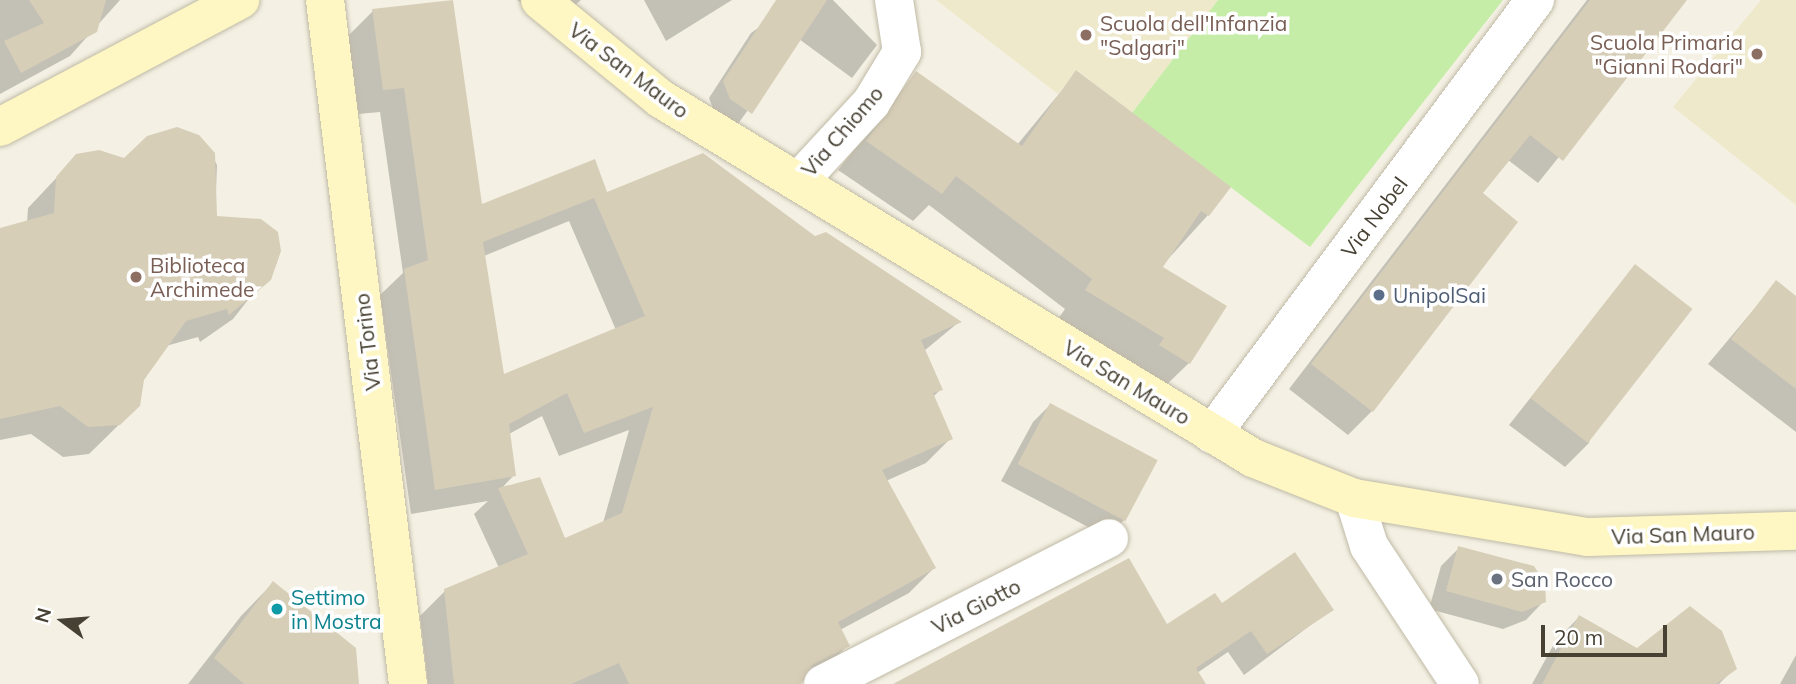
<!DOCTYPE html>
<html>
<head>
<meta charset="utf-8">
<style>
	body { margin:0 }
	#map { position:relative; width:1796px; height:684px; overflow:hidden; background:#f4f1e4; font-family:Mulish,sans-serif }
	div>[style] { position:absolute }
	.education>* { inset:0; background:#efe9cc }
	.green>* { inset:0; background:#c6eda8 }
	.shadow>* { inset:0; background:#0003 }
	.building>* { inset:0; background:#d7ceb8; transform-origin:0 0 }
	.roads { filter:drop-shadow(0 0 2px #c0baa6) drop-shadow(0 0 2px #c0baa6) }
	.street>* { height:38px; margin:-19px; padding:0 19px; transform-origin:19px; border-radius:19px; background:#fff }
	.secondary>* { height:38px; margin:-19px; padding:0 19px; transform-origin:19px; border-radius:19px; background:#fff7c3 }
	.dots>* { width:19px; height:19px; translate:-50% -50%; box-sizing:border-box; border:4px solid #fff; border-radius:50% }
	span { translate:-50% -50%; white-space:nowrap; text-align:center; line-height:1.15; -webkit-text-stroke:7px #fff; paint-order:stroke }
	.education-label { font-size:21px; color:#785e54 }
	.left { translate:0 -50%; text-align:left }
	.right { translate:-100% -50%; text-align:right }
	.street-label { font-size:21px; color:#474133 }
	.service-label { font-size:21px; color:#4e5e75 }
	.worship-label { font-size:21px; color:#5b616d }
	.culture-label { font-size:21px; color:#0d838f }
	.north { position:absolute; left:28px; top:586px; width:70px; height:70px; -webkit-text-stroke:5px #fff; paint-order:stroke; rotate:286deg; font-size:19px; font-weight:700; line-height:28px; text-align:center; color:#474133 }
	.north::after { content:''; display:block; margin:auto; width:24px; height:32px; background:#474133; clip-path:polygon(50% 0,100% 100%,50% 72%,0 100%) }
	.scale { position:absolute; left:1541px; top:625px; width:126px; height:32px; box-sizing:border-box; border:4px solid #474133; border-top:0; padding-left:9px; font-size:21px; line-height:24px; white-space:nowrap; color:#474133; -webkit-text-stroke:5px #fff; paint-order:stroke }
</style>
</head>
<body>
<div id="map">
	<div class="education">
		<i style="clip-path:polygon(936px 0,1218px 0,1132px 113px,1077px 70px,1058px 94px)"></i>
		<i style="clip-path:polygon(1761px 0,1796px 0,1796px 205px,1673px 107px)"></i>
	</div>
	<div class="green">
		<i style="clip-path:polygon(1218px 0,1503px 0,1310px 247px,1132px 113px)"></i>
	</div>
	<div class="shadow">
		<i style="clip-path:polygon(0 0,120px 0,70px 56px,0 94px)"></i>
		<i style="clip-path:polygon(517px 0,581px 0,550px 25px)"></i>
		<i style="clip-path:polygon(644px 0,732px 0,666px 41px)"></i>
		<i style="clip-path:polygon(797px 0,833px 0,877px 45px,852px 78px,799px 39px,735px 128px,715px 114px,709px 98px,751px 33px)"></i>
		<i style="clip-path:polygon(1587px 0,1685px 0,1538px 183px,1508px 160px,1481px 194px,1372px 411px,1348px 435px,1289px 389px)"></i>
		<i style="clip-path:polygon(evenodd,373px 11px,480px 207px,605px 194px,815px 238px,959px 322px,924px 351px,941px 389px,933px 397px,951px 438px,926px 463px,886px 481px,934px 568px,909px 593px,840px 630px,848px 645px,823px 670px,797px 684px,428px 684px,420px 616px,445px 591px,499px 568px,474px 514px,488px 501px,411px 514px,380px 295px,403px 273px,380px 112px,358px 114px,348px 36px,373px 11px,569px 221px,616px 330px,502px 377px,484px 256px,569px 221px,373px 11px,542px 416px,559px 456px,629px 430px,603px 523px,564px 540px,501px 489px,514px 475px,509px 434px,542px 416px)"></i>
		<i style="clip-path:polygon(1077px 72px,1208px 215px,1160px 268px,1189px 363px,1160px 391px,1058px 319px,1065px 309px,929px 205px,913px 221px,838px 170px,916px 73px,1017px 145px)"></i>
		<i style="clip-path:polygon(168px 130px,205px 142px,217px 165px,215px 218px,278px 237px,277px 263px,233px 319px,200px 342px,198px 337px,166px 346px,142px 379px,138px 406px,89px 454px,63px 457px,31px 434px,0 440px,0 232px,27px 223px,28px 208px,77px 156px,124px 160px)"></i>
		<i style="clip-path:polygon(1635px 266px,1589px 443px,1565px 467px,1509px 425px)"></i>
		<i style="clip-path:polygon(1776px 283px,1796px 298px,1796px 432px,1708px 364px)"></i>
		<i style="clip-path:polygon(1050px 405px,1124px 520px,1107px 537px,1001px 481px,1033px 422px)"></i>
		<i style="clip-path:polygon(1459px 548px,1544px 601px,1526px 620px,1503px 629px,1429px 609px,1441px 566px)"></i>
		<i style="clip-path:polygon(273px 583px,358px 684px,188px 684px,241px 616px)"></i>
		<i style="clip-path:polygon(1221px 605px,1332px 609px,1244px 675px,1228px 652px,1197px 673px,1204px 684px,897px 684px,1167px 626px)"></i>
		<i style="clip-path:polygon(1579px 617px,1637px 650px,1735px 668px,1719px 684px,1532px 684px,1555px 642px)"></i>
		<i style="clip-path:polygon(1796px 655px,1796px 684px,1780px 684px)"></i>
	</div>
	<div class="building">
		<i style="clip-path:polygon(29px 0,106px 0,97px 32px,21px 73px,4px 41px,44px 23px)"></i>
		<i style="clip-path:polygon(evenodd,453px 0,482px 204px,595px 159px,607px 192px,703px 153px,815px 236px,826px 232px,962px 322px,921px 340px,943px 390px,933px 393px,953px 439px,882px 470px,936px 568px,838px 622px,850px 646px,812px 665px,801px 684px,629px 684px,619px 663px,571px 684px,454px 684px,444px 589px,528px 554px,498px 488px,540px 477px,565px 538px,622px 513px,653px 407px,584px 433px,567px 393px,509px 424px,516px 476px,435px 490px,404px 269px,428px 260px,404px 88px,383px 90px,372px 9px,453px 0,594px 198px,645px 316px,504px 374px,483px 242px,594px 198px)"></i>
		<i style="clip-path:polygon(776px 0,827px 0,752px 114px,730px 99px,723px 81px)"></i>
		<i style="clip-path:polygon(1590px 0,1687px 0,1563px 161px,1530px 135px,1483px 193px,1518px 222px,1373px 412px,1311px 364px)"></i>
		<i style="clip-path:polygon(1076px 70px,1231px 187px,1209px 216px,1201px 211px,1163px 267px,1227px 306px,1190px 364px,1159px 345px,1164px 338px,1085px 290px,1092px 279px,956px 176px,942px 194px,866px 141px,916px 71px,1022px 146px)"></i>
		<i style="clip-path:polygon(177px 127px,199px 135px,215px 153px,217px 216px,261px 219px,278px 232px,281px 251px,271px 280px,229px 315px,227px 309px,186px 321px,144px 380px,140px 406px,120px 425px,88px 427px,60px 406px,0 419px,0 228px,54px 213px,56px 177px,76px 154px,99px 150px,124px 158px,147px 136px)"></i>
		<i style="left:1635px;top:264px;width:73px;height:170px;rotate:38deg"></i>
		<i style="clip-path:polygon(1776px 280px,1796px 296px,1796px 389px,1731px 339px)"></i>
		<i style="left:1050px;top:403px;width:122px;height:69px;rotate:28deg"></i>
		<i style="clip-path:polygon(1458px 546px,1534px 566px,1545px 583px,1546px 602px,1522px 612px,1446px 591px)"></i>
		<i style="clip-path:polygon(1295px 552px,1334px 610px,1267px 654px,1251px 631px,1196px 668px,1206px 684px,893px 684px,1129px 558px,1167px 624px,1215px 593px,1222px 603px)"></i>
		<i style="clip-path:polygon(273px 581px,356px 648px,359px 684px,244px 684px,214px 658px)"></i>
		<i style="clip-path:polygon(1690px 606px,1722px 631px,1737px 669px,1716px 684px,1542px 684px,1579px 615px,1637px 648px)"></i>
	</div>
	<div class="roads">
		<div class="street">
			<i style="left:798px;top:182px;width:108px;rotate:-47.3deg"></i>
			<i style="left:871px;top:103px;width:60px;rotate:-58.7deg"></i>
			<i style="left:902px;top:52px;width:53px;rotate:-98.7deg"></i>
			<i style="left:1212px;top:434px;width:541px;rotate:-53.34deg"></i>
			<i style="left:1354px;top:498px;width:50px;rotate:72.6deg"></i>
			<i style="left:1369px;top:546px;width:165px;rotate:56.6deg"></i>
			<i style="left:823px;top:684px;width:321px;rotate:-27deg"></i>
		</div>
		<div class="secondary">
			<i style="left:325px;top:0;width:689px;rotate:83.08deg"></i>
			<i style="left:540px;top:0;width:156px;rotate:39.3deg"></i>
			<i style="left:661px;top:99px;width:692px;rotate:31.23deg"></i>
			<i style="left:1253px;top:458px;width:109px;rotate:21.6deg"></i>
			<i style="left:1354px;top:498px;width:237px;rotate:9.5deg"></i>
			<i style="left:1588px;top:537px;width:208px;rotate:-1.7deg"></i>
			<i style="left:0;top:127px;width:272px;rotate:-27.9deg"></i>
		</div>
	</div>
	<div class="dots">
		<i style="left:1086px;top:35px;background:#8d6e63"></i>
		<i style="left:1757px;top:54px;background:#8d6e63"></i>
		<i style="left:136px;top:277px;background:#8d6e63"></i>
		<i style="left:1379px;top:295px;background:#5c6f8a"></i>
		<i style="left:1497px;top:579px;background:#6b7280"></i>
		<i style="left:277px;top:609px;background:#0f9aa8"></i>
	</div>
	<div class="education-label">
		<span class="left" style="left:1100px;top:35px">Scuola dell'Infanzia<br>"Salgari"</span>
		<span class="right" style="left:1743px;top:54px">Scuola Primaria<br>"Gianni Rodari"</span>
		<span class="left" style="left:150px;top:277px">Biblioteca<br>Archimede</span>
	</div>
	<div class="street-label">
		<span style="left:629px;top:70px;rotate:37deg">Via San Mauro</span>
		<span style="left:842px;top:131px;rotate:-49deg">Via Chiomo</span>
		<span style="left:1374px;top:217px;rotate:-53deg">Via Nobel</span>
		<span style="left:367px;top:342px;rotate:-97deg">Via Torino</span>
		<span style="left:1127px;top:382px;rotate:31deg">Via San Mauro</span>
		<span style="left:1683px;top:534px;rotate:-2deg">Via San Mauro</span>
		<span style="left:976px;top:606px;rotate:-27deg">Via Giotto</span>
	</div>
	<div class="service-label">
		<span class="left" style="left:1393px;top:295px">UnipolSai</span>
	</div>
	<div class="worship-label">
		<span class="left" style="left:1511px;top:579px">San Rocco</span>
	</div>
	<div class="culture-label">
		<span class="left" style="left:291px;top:609px">Settimo<br>in Mostra</span>
	</div>
	<div class="north">N</div>
	<div class="scale">20 m</div>
</div>
</body>
</html>
